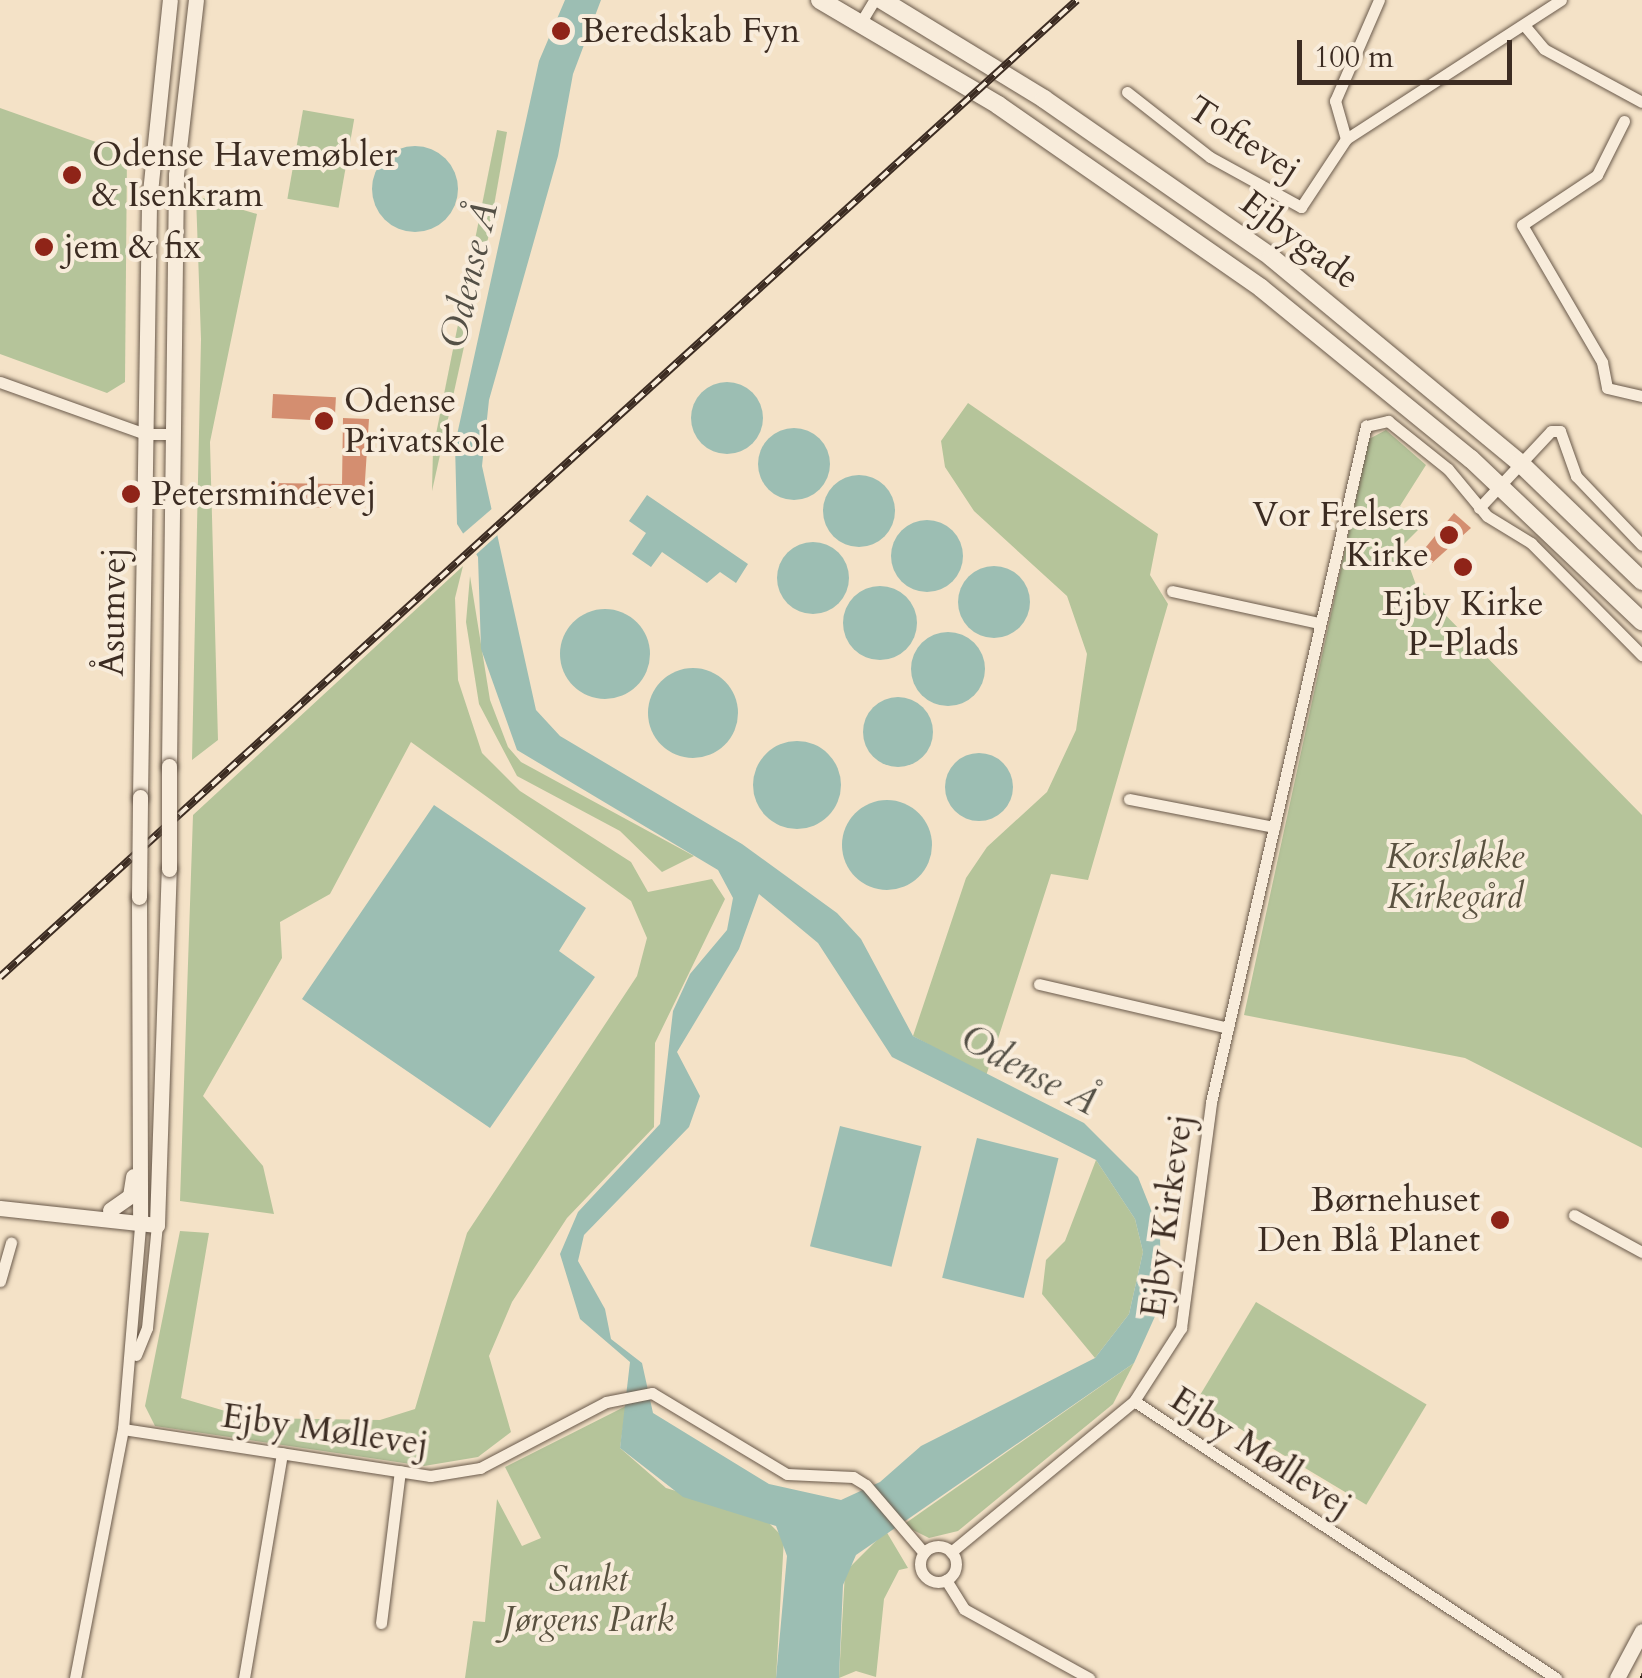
<!DOCTYPE html>
<html>
<head>
<meta charset="utf-8">
<style>
	body { margin:0 }
	#map { position:relative; width:1642px; height:1678px; overflow:hidden; background:#f4e2c7; font-family:Cardo,serif }
	div>[style] { position:absolute }
	.green>* { inset:0; background:#b5c49a; transform-origin:0 0 }
	.water>* { inset:0; background:#9cbeb3; transform-origin:0 0 }
	.round { border-radius:50% }
	.pier>* { inset:0; background:#f4e2c7 }
	.building>* { inset:0; background:#d48e70; transform-origin:0 0 }
	.roads { filter:drop-shadow(0 0 2px #6a5a4b) drop-shadow(0 0 2px #6a5a4b) }
	.minor>* { height:11px; margin:-5.5px; padding:0 5.5px; transform-origin:5.5px; border-radius:5.5px; background:#f8ecdb }
	.minor>.ring { margin:-5.5px; padding:0; box-sizing:content-box; background:none; border:11px solid #f8ecdb; border-radius:50% }
	.tertiary>* { height:15px; margin:-7.5px; padding:0 7.5px; transform-origin:7.5px; border-radius:7.5px; background:#f8ecdb }
	.secondary>* { height:18px; margin:-9px; padding:0 9px; transform-origin:9px; border-radius:9px; background:#f8ecdb }
	.tram>* { height:2.5px; margin:-1.25px; padding:0 1.25px; transform-origin:1.25px; border-radius:1.25px; background:#3c2c22 }
	.rail>* { height:8px; margin-top:-4px; transform-origin:0; background:repeating-linear-gradient(90deg,#f8ecdb 0 11px,#3c2c22 0 22px); box-sizing:border-box; border-block:2px solid #3c2c22 }
	.bridges { filter:drop-shadow(0 0 2px #6a5a4b) drop-shadow(0 0 2px #6a5a4b) }
	.tertiary-bridge>* { height:15px; margin:-7.5px; padding:0 7.5px; transform-origin:7.5px; border-radius:7.5px; background:#f8ecdb }
	.dots>* { width:28px; height:28px; translate:-50% -50%; box-sizing:border-box; border:5px solid #f8ecdb; border-radius:50% }
	span { translate:-50% -50%; white-space:nowrap; text-align:center; line-height:1.15; -webkit-text-stroke:8px #f8ecdb; paint-order:stroke }
	.poi-label { font-size:35px; color:#3c2c22 }
	.left { translate:0 -50%; text-align:left }
	.right { translate:-100% -50%; text-align:right }
	.street-label { font-size:35px; color:#3c2c22 }
	.park-label { font-size:35px; color:#5a5240; font-style:italic }
	.water-label { font-size:38px; color:#545046; font-style:italic }
	.scale { position:absolute; left:1297px; top:40px; width:215px; height:45px; box-sizing:border-box; border:5px solid #3c2c22; border-top:0; padding-left:12px; font-size:30px; line-height:35px; white-space:nowrap; color:#3c2c22; -webkit-text-stroke:8px #f8ecdb; paint-order:stroke }
</style>
</head>
<body>
<div id="map">
	<div class="green">
		<i style="clip-path:polygon(0 108px,127px 153px,125px 382px,107px 393px,0 354px)"></i>
		<i style="left:303px;top:110px;width:52px;height:90px;rotate:10deg"></i>
		<i style="clip-path:polygon(497px 130px,507px 132px,489px 234px,432px 491px,433px 449px)"></i>
		<i style="clip-path:polygon(196px 196px,257px 214px,210px 442px,218px 740px,192px 760px,201px 339px)"></i>
		<i style="clip-path:polygon(968px 403px,1158px 534px,1150px 575px,1168px 604px,1088px 880px,1051px 874px,986px 1076px,913px 1036px,966px 878px,987px 847px,1047px 792px,1076px 730px,1087px 654px,1067px 596px,974px 511px,945px 467px,941px 441px)"></i>
		<i style="clip-path:polygon(1386px 430px,1426px 465px,1400px 506px,1419px 529px,1402px 546px,1416px 585px,1642px 815px,1642px 1148px,1465px 1058px,1244px 1015px,1369px 439px)"></i>
		<i style="clip-path:polygon(463px 566px,455px 598px,458px 680px,482px 753px,520px 791px,631px 862px,648px 892px,712px 879px,725px 899px,655px 1043px,654px 1127px,567px 1218px,512px 1302px,489px 1356px,511px 1432px,478px 1457px,424px 1466px,155px 1426px,145px 1406px,180px 1231px,209px 1233px,181px 1398px,249px 1418px,380px 1420px,415px 1409px,467px 1233px,637px 976px,647px 938px,631px 901px,411px 742px,330px 894px,280px 922px,282px 958px,203px 1096px,263px 1166px,274px 1214px,180px 1201px,193px 815px)"></i>
		<i style="clip-path:polygon(470px 576px,490px 700px,508px 747px,521px 762px,694px 856px,662px 872px,620px 831px,517px 776px,479px 704px,466px 622px)"></i>
		<i style="clip-path:polygon(1096px 1160px,1135px 1219px,1143px 1252px,1129px 1314px,1095px 1358px,1042px 1294px,1046px 1260px,1065px 1241px)"></i>
		<i style="left:1256px;top:1302px;width:199px;height:117px;rotate:31deg"></i>
		<i style="clip-path:polygon(1134px 1363px,1113px 1404px,958px 1531px,929px 1538px,903px 1525px)"></i>
		<i style="clip-path:polygon(626px 1406px,620px 1448px,666px 1488px,763px 1517px,784px 1538px,776px 1678px,465px 1678px,473px 1621px,485px 1622px,497px 1499px,522px 1546px,541px 1538px,505px 1467px)"></i>
		<i style="clip-path:polygon(886px 1531px,908px 1568px,899px 1570px,884px 1599px,876px 1677px,856px 1671px,839px 1678px,845px 1572px)"></i>
	</div>
	<div class="water">
		<i style="clip-path:polygon(evenodd,565px 0,601px 0,573px 74px,558px 156px,489px 400px,482px 466px,536px 710px,560px 736px,742px 844px,837px 913px,861px 939px,913px 1036px,1084px 1123px,1138px 1177px,1160px 1232px,1161px 1303px,1134px 1363px,856px 1555px,843px 1585px,839px 1678px,776px 1678px,787px 1556px,776px 1526px,683px 1497px,620px 1448px,630px 1362px,580px 1319px,560px 1254px,578px 1212px,660px 1124px,673px 1011px,690px 974px,727px 930px,733px 898px,718px 870px,517px 750px,481px 649px,478px 557px,457px 524px,455px 444px,539px 61px,565px 0,759px 894px,818px 943px,892px 1057px,1096px 1160px,1135px 1219px,1143px 1252px,1129px 1314px,1095px 1358px,921px 1446px,880px 1482px,841px 1500px,769px 1484px,653px 1413px,642px 1363px,611px 1339px,605px 1309px,578px 1261px,584px 1235px,689px 1127px,700px 1096px,677px 1052px,739px 949px,759px 894px)"></i>
		<i class="round" style="left:372px;top:146px;width:86px;height:86px"></i>
		<i class="round" style="left:691px;top:382px;width:72px;height:72px"></i>
		<i class="round" style="left:758px;top:428px;width:72px;height:72px"></i>
		<i class="round" style="left:823px;top:475px;width:72px;height:72px"></i>
		<i style="clip-path:polygon(647px 495px,748px 564px,736px 583px,720px 572px,707px 583px,662px 552px,651px 567px,632px 554px,646px 533px,629px 521px)"></i>
		<i class="round" style="left:891px;top:520px;width:72px;height:72px"></i>
		<i class="round" style="left:777px;top:542px;width:72px;height:72px"></i>
		<i class="round" style="left:958px;top:566px;width:72px;height:72px"></i>
		<i class="round" style="left:843px;top:586px;width:74px;height:74px"></i>
		<i class="round" style="left:560px;top:609px;width:90px;height:90px"></i>
		<i class="round" style="left:911px;top:632px;width:74px;height:74px"></i>
		<i class="round" style="left:648px;top:668px;width:90px;height:90px"></i>
		<i class="round" style="left:863px;top:697px;width:70px;height:70px"></i>
		<i class="round" style="left:753px;top:741px;width:88px;height:88px"></i>
		<i class="round" style="left:945px;top:753px;width:68px;height:68px"></i>
		<i class="round" style="left:842px;top:800px;width:90px;height:90px"></i>
		<i style="clip-path:polygon(434px 805px,586px 908px,559px 951px,595px 977px,490px 1128px,302px 999px)"></i>
		<i style="left:840px;top:1126px;width:84px;height:124px;rotate:14deg"></i>
		<i style="left:977px;top:1138px;width:84px;height:144px;rotate:14deg"></i>
	</div>
	<div class="pier">
		<i style="clip-path:polygon(494px 507px,502px 531px,471px 559px,458px 538px)"></i>
	</div>
	<div class="building">
		<i style="left:273px;top:394px;width:63px;height:24px;rotate:3deg"></i>
		<i style="clip-path:polygon(343px 418px,369px 419px,364px 496px,333px 497px,331px 508px,270px 505px,271px 483px,342px 484px)"></i>
		<i style="clip-path:polygon(1454px 513px,1471px 528px,1432px 563px,1421px 553px)"></i>
	</div>
	<div class="roads">
		<div class="minor">
			<i style="left:861px;top:22px;width:26px;rotate:-59deg"></i>
			<i style="left:1524px;top:25px;width:31px;rotate:50deg"></i>
			<i style="left:1544px;top:49px;width:111px;rotate:28.4deg"></i>
			<i style="left:1127px;top:92px;width:105px;rotate:38.1deg"></i>
			<i style="left:1210px;top:157px;width:104px;rotate:28.8deg"></i>
			<i style="left:1301px;top:207px;width:82px;rotate:-56.5deg"></i>
			<i style="left:1346px;top:139px;width:256px;rotate:-32.9deg"></i>
			<i style="left:1624px;top:121px;width:60px;rotate:116.6deg"></i>
			<i style="left:1597px;top:175px;width:90px;rotate:146.3deg"></i>
			<i style="left:1522px;top:225px;width:159px;rotate:59.7deg"></i>
			<i style="left:1602px;top:362px;width:26px;rotate:79deg"></i>
			<i style="left:1607px;top:388px;width:36px;rotate:13deg"></i>
			<i style="left:1346px;top:139px;width:40px;rotate:-106deg"></i>
			<i style="left:1335px;top:101px;width:110px;rotate:-66.5deg"></i>
			<i style="left:0;top:382px;width:154px;rotate:19.7deg"></i>
			<i style="left:145px;top:434px;width:26px"></i>
			<i style="left:1479px;top:508px;width:105px;rotate:-46.9deg"></i>
			<i style="left:1551px;top:431px;width:9px"></i>
			<i style="left:1560px;top:431px;width:48px;rotate:70.4deg"></i>
			<i style="left:1576px;top:476px;width:95px;rotate:46.3deg"></i>
			<i style="left:1172px;top:591px;width:150px;rotate:12.3deg"></i>
			<i style="left:1129px;top:799px;width:148px;rotate:10.9deg"></i>
			<i style="left:1039px;top:984px;width:194px;rotate:13.1deg"></i>
			<i style="left:1574px;top:1215px;width:77px;rotate:28.6deg"></i>
			<i style="left:0;top:1281px;width:40px;rotate:-74deg"></i>
			<i style="left:136px;top:1355px;width:29px;rotate:-68deg"></i>
			<i style="left:147px;top:1328px;width:103px;rotate:-84.5deg"></i>
			<i style="left:1134px;top:1401px;width:505px;rotate:33.28deg"></i>
			<i style="left:123px;top:1429px;width:311px;rotate:8.7deg"></i>
			<i style="left:430px;top:1476px;width:51px;rotate:-9.1deg"></i>
			<i style="left:480px;top:1468px;width:142px;rotate:-27.6deg"></i>
			<i style="left:606px;top:1402px;width:47px;rotate:-11.1deg"></i>
			<i style="left:652px;top:1393px;width:157px;rotate:31deg"></i>
			<i style="left:787px;top:1474px;width:66px;rotate:2.6deg"></i>
			<i style="left:853px;top:1477px;width:15px;rotate:32deg"></i>
			<i style="left:866px;top:1485px;width:89px;rotate:49.5deg"></i>
			<i class="ring" style="left:920px;top:1546px;width:25px;height:25px"></i>
			<i style="left:951px;top:1552px;width:237px;rotate:-39.5deg"></i>
			<i style="left:1134px;top:1401px;width:87px;rotate:-57.2deg"></i>
			<i style="left:1181px;top:1328px;width:228px;rotate:-82.4deg"></i>
			<i style="left:1211px;top:1102px;width:694px;rotate:-77.09deg"></i>
			<i style="left:1366px;top:426px;width:23px;rotate:-13deg"></i>
			<i style="left:1388px;top:421px;width:77px;rotate:38.7deg"></i>
			<i style="left:1448px;top:469px;width:61px;rotate:50.3deg"></i>
			<i style="left:1487px;top:516px;width:52px;rotate:31.5deg"></i>
			<i style="left:1531px;top:543px;width:158px;rotate:45.3deg"></i>
			<i style="left:946px;top:1580px;width:34px;rotate:58deg"></i>
			<i style="left:964px;top:1609px;width:143px;rotate:28.9deg"></i>
			<i style="left:381px;top:1623px;width:153px;rotate:-82.9deg"></i>
			<i style="left:75px;top:1678px;width:254px;rotate:-79.1deg"></i>
			<i style="left:123px;top:1429px;width:205px;rotate:-85.2deg"></i>
			<i style="left:244px;top:1678px;width:228px;rotate:-80.4deg"></i>
		</div>
		<div class="tertiary">
			<i style="left:169px;top:766px;width:591px;rotate:-89.32deg"></i>
			<i style="left:176px;top:175px;width:176px;rotate:-83.5deg"></i>
			<i style="left:140px;top:797px;width:595px;rotate:-89.13deg"></i>
			<i style="left:149px;top:202px;width:203px;rotate:-84.1deg"></i>
			<i style="left:139px;top:897px;width:328px;rotate:89.8deg"></i>
			<i style="left:0;top:1208px;width:158px;rotate:6.2deg"></i>
			<i style="left:157px;top:1225px;width:356px;rotate:-88.1deg"></i>
			<i style="left:110px;top:1210px;width:24px;rotate:-35deg"></i>
			<i style="left:130px;top:1196px;width:20px;rotate:-81deg"></i>
			<i style="left:1617px;top:1678px;width:53px;rotate:-62deg"></i>
		</div>
		<div class="secondary">
			<i style="left:820px;top:0;width:207px;rotate:30.5deg"></i>
			<i style="left:998px;top:105px;width:320px;rotate:34.8deg"></i>
			<i style="left:1261px;top:288px;width:271px;rotate:39.2deg"></i>
			<i style="left:1471px;top:459px;width:236px;rotate:43.5deg"></i>
			<i style="left:882px;top:0;width:190px;rotate:31.4deg"></i>
			<i style="left:1044px;top:99px;width:277px;rotate:34.8deg"></i>
			<i style="left:1271px;top:257px;width:323px;rotate:39.6deg"></i>
			<i style="left:1520px;top:463px;width:170px;rotate:44deg"></i>
		</div>
	</div>
	<div class="tram">
		<i style="left:1641px;top:1678px;width:3px;rotate:-72deg"></i>
	</div>
	<div class="rail">
		<i style="left:0;top:977px;width:1454px;rotate:-42.21deg"></i>
	</div>
	<div class="bridges">
		<div class="tertiary-bridge">
			<i style="left:169px;top:766px;width:103px;rotate:90deg"></i>
			<i style="left:139px;top:897px;width:100px;rotate:-89.4deg"></i>
		</div>
	</div>
	<div class="dots">
		<i style="left:561px;top:31px;background:#8f2418"></i>
		<i style="left:72px;top:175px;background:#8f2418"></i>
		<i style="left:44px;top:247px;background:#8f2418"></i>
		<i style="left:324px;top:421px;background:#8f2418"></i>
		<i style="left:131px;top:494px;background:#8f2418"></i>
		<i style="left:1449px;top:535px;background:#8f2418"></i>
		<i style="left:1463px;top:567px;background:#8f2418"></i>
		<i style="left:1500px;top:1220px;background:#8f2418"></i>
	</div>
	<div class="poi-label">
		<span class="left" style="left:581px;top:31px">Beredskab Fyn</span>
		<span class="left" style="left:92px;top:175px">Odense Havemøbler<br>&amp; Isenkram</span>
		<span class="left" style="left:64px;top:247px">jem &amp; fix</span>
		<span class="left" style="left:344px;top:421px">Odense<br>Privatskole</span>
		<span class="left" style="left:151px;top:494px">Petersmindevej</span>
		<span class="right" style="left:1429px;top:535px">Vor Frelsers<br>Kirke</span>
		<span style="left:1463px;top:624px">Ejby Kirke<br>P-Plads</span>
		<span class="right" style="left:1480px;top:1220px">Børnehuset<br>Den Blå Planet</span>
	</div>
	<div class="street-label">
		<span style="left:1244px;top:139px;rotate:33deg">Toftevej</span>
		<span style="left:1300px;top:240px;rotate:37deg">Ejbygade</span>
		<span style="left:113px;top:612px;rotate:-89deg">Åsumvej</span>
		<span style="left:1167px;top:1216px;rotate:-82deg">Ejby Kirkevej</span>
		<span style="left:325px;top:1430px;rotate:8deg">Ejby Møllevej</span>
		<span style="left:1261px;top:1452px;rotate:33deg">Ejby Møllevej</span>
	</div>
	<div class="park-label">
		<span style="left:1455px;top:877px">Korsløkke<br>Kirkegård</span>
		<span style="left:588px;top:1600px">Sankt<br>Jørgens Park</span>
	</div>
	<div class="water-label">
		<span style="left:470px;top:275px;rotate:-77deg">Odense Å</span>
		<span style="left:1029px;top:1071px;rotate:28deg">Odense Å</span>
	</div>
	<div class="scale">100 m</div>
</div>
</body>
</html>
